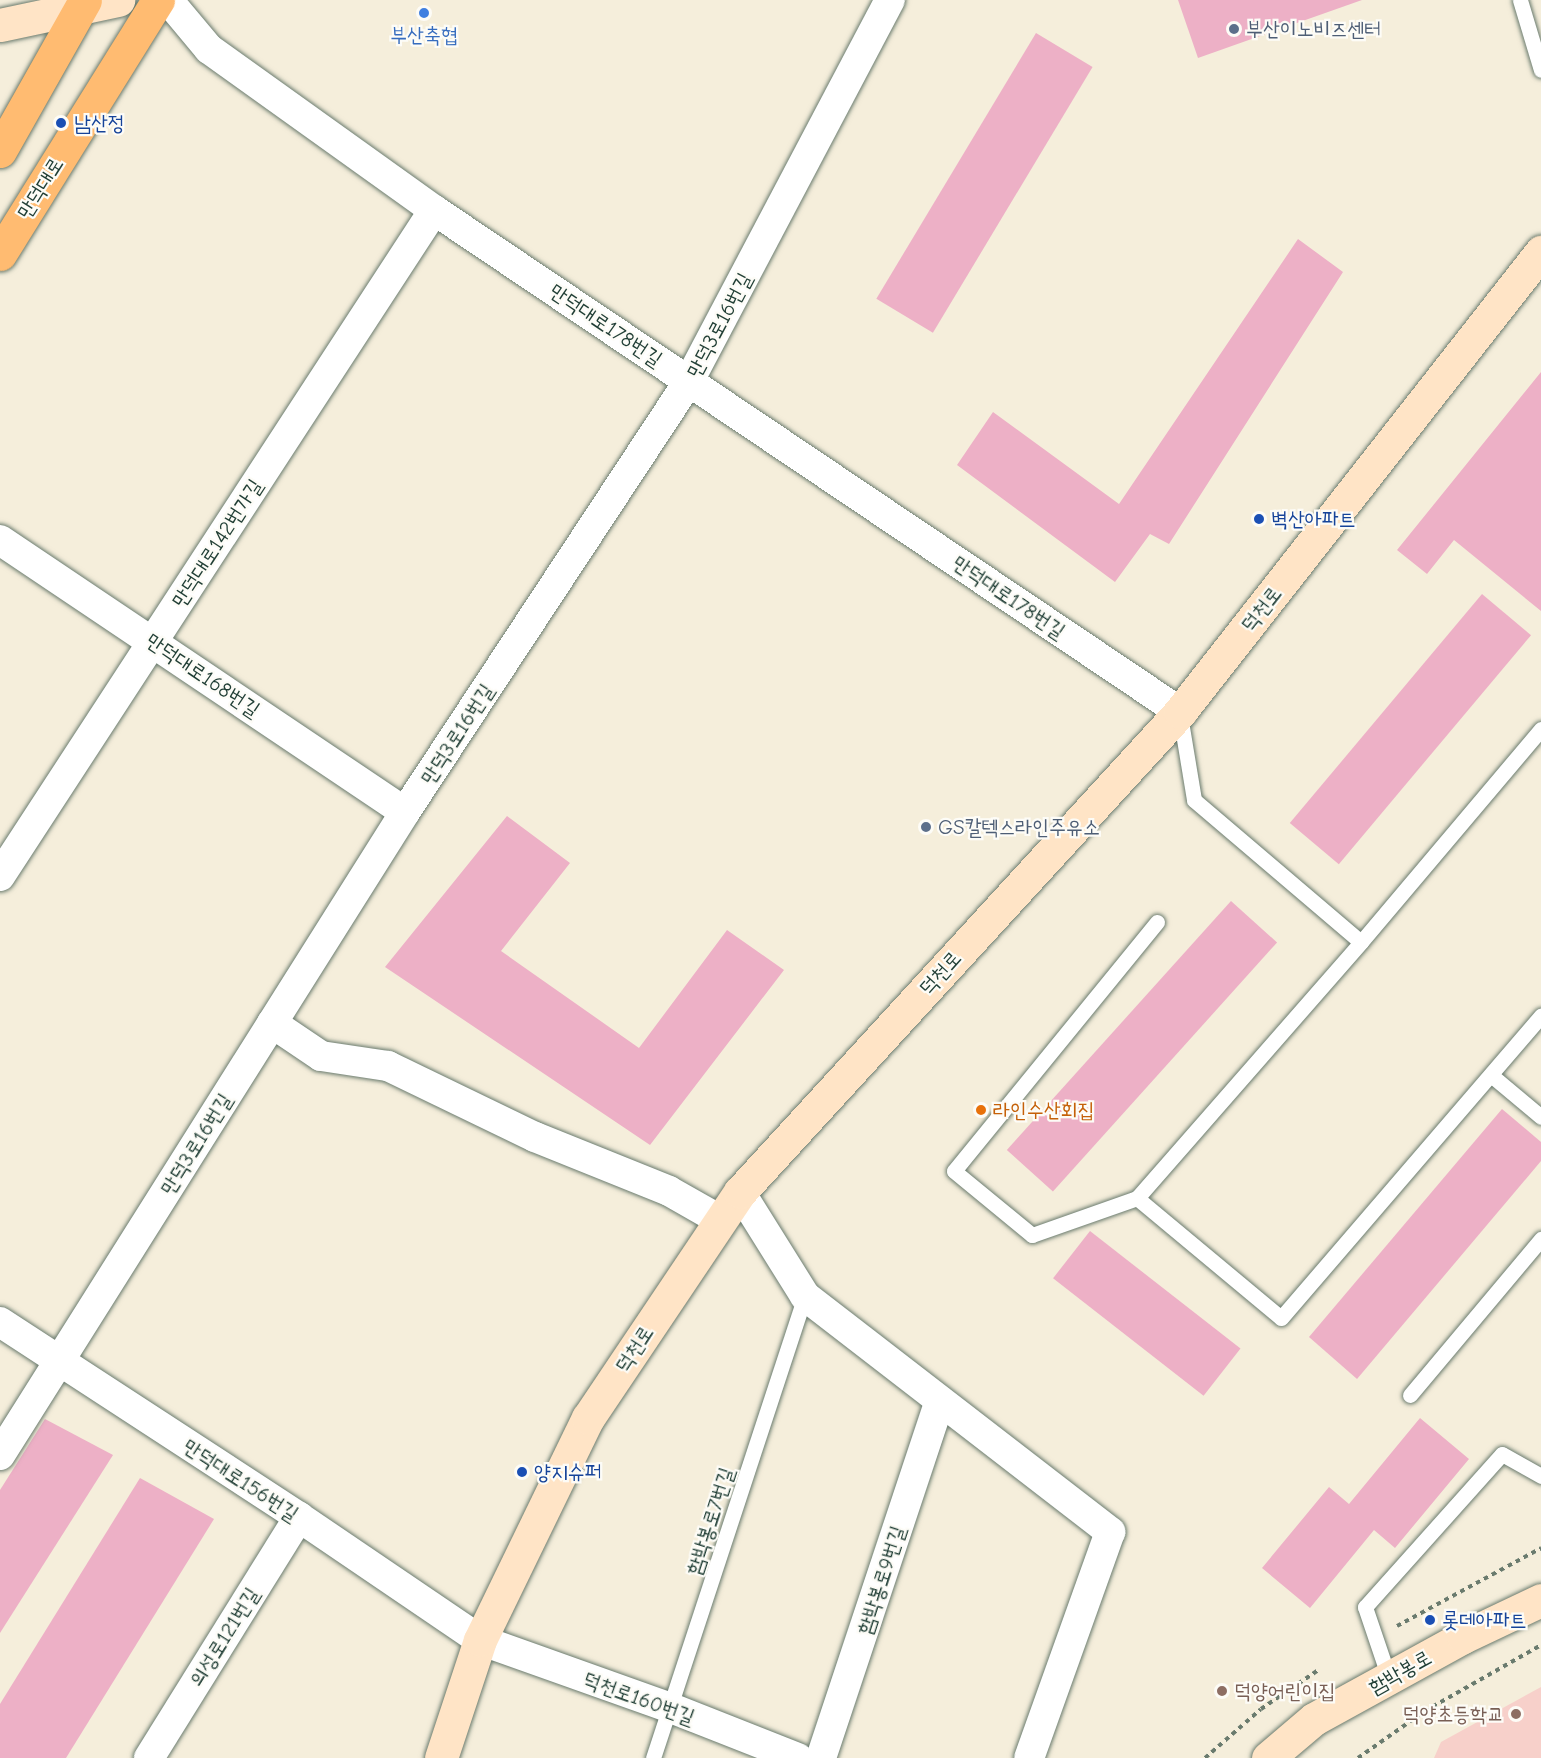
<!DOCTYPE html>
<html>
<head>
<meta charset="utf-8">
<style>
	body { margin:0 }
	#map { position:relative; width:1541px; height:1758px; overflow:hidden; background:#f5eedb; font-family:"Comic Neue","Poor Story",sans-serif }
	div>[style] { position:absolute }
	.built>* { inset:0; background:#f7d0ca }
	.building>* { inset:0; background:#edb0c6; transform-origin:0 0 }
	.path>* { height:4px; margin-top:-2px; transform-origin:0; background:repeating-linear-gradient(90deg,#6a7b6e 0 4.5px,transparent 0 9px) }
	.roads { filter:drop-shadow(0 0 2px #6a7b6e) drop-shadow(0 0 2px #6a7b6e) }
	.service>* { height:15px; margin:-7.5px; padding:0 7.5px; transform-origin:7.5px; border-radius:7.5px; background:#fff }
	.minor>* { height:30px; margin:-15px; padding:0 15px; transform-origin:15px; border-radius:15px; background:#fff }
	.secondary>* { height:33px; margin:-16.5px; padding:0 16.5px; transform-origin:16.5px; border-radius:16.5px; background:#ffe4c6 }
	.primary>* { height:33px; margin:-16.5px; padding:0 16.5px; transform-origin:16.5px; border-radius:16.5px; background:#ffbb71 }
	.dots>* { width:16px; height:16px; translate:-50% -50%; box-sizing:border-box; border:3px solid #fdfcf7; border-radius:50% }
	span { translate:-50% -50%; white-space:nowrap; text-align:center; line-height:1.15; -webkit-text-stroke:4.5px #fdfcf7; paint-order:stroke }
	.service-label { font-size:21px; color:#4e5e75 }
	.left { translate:0 -50%; text-align:left }
	.shop-label { font-size:21px; color:#366cbe }
	.transit-label { font-size:21px; color:#164399 }
	.street-label { font-size:21px; color:#1f3d34 }
	.food-label { font-size:21px; color:#c56008 }
	.education-label { font-size:21px; color:#785e54 }
	.right { translate:-100% -50%; text-align:right }
</style>
</head>
<body>
<div id="map">
	<div class="built">
		<i style="clip-path:polygon(1541px 1687px,1541px 1758px,1434px 1758px,1441px 1742px)"></i>
	</div>
	<div class="building">
		<i style="clip-path:polygon(1178px 0,1362px 0,1198px 58px)"></i>
		<i style="left:1036px;top:33px;width:66px;height:310px;rotate:31deg"></i>
		<i style="clip-path:polygon(1298px 239px,1343px 272px,1169px 544px,1150px 534px,1115px 582px,957px 465px,993px 412px,1119px 504px)"></i>
		<i style="clip-path:polygon(1541px 372px,1541px 611px,1454px 540px,1427px 574px,1397px 550px)"></i>
		<i style="left:1482px;top:594px;width:64px;height:299px;rotate:40deg"></i>
		<i style="clip-path:polygon(507px 816px,570px 863px,501px 951px,639px 1048px,727px 930px,784px 970px,650px 1145px,385px 967px)"></i>
		<i style="left:1231px;top:901px;width:62px;height:335px;rotate:42deg"></i>
		<i style="clip-path:polygon(1502px 1109px,1541px 1142px,1541px 1161px,1357px 1379px,1309px 1337px)"></i>
		<i style="left:1090px;top:1231px;width:191px;height:60px;rotate:38deg"></i>
		<i style="clip-path:polygon(1420px 1418px,1469px 1459px,1395px 1548px,1374px 1530px,1310px 1608px,1262px 1568px,1329px 1487px,1349px 1504px)"></i>
		<i style="clip-path:polygon(45px 1419px,113px 1455px,0 1633px,0 1490px)"></i>
		<i style="clip-path:polygon(140px 1478px,214px 1519px,66px 1758px,0 1758px,0 1704px)"></i>
	</div>
	<div class="path">
		<i style="left:1397px;top:1626px;width:164px;rotate:-28.4deg"></i>
		<i style="left:1205px;top:1758px;width:74px;rotate:-41.2deg"></i>
		<i style="left:1261px;top:1709px;width:68px;rotate:-34.2deg"></i>
		<i style="left:1358px;top:1758px;width:82px;rotate:-35deg"></i>
		<i style="left:1425px;top:1711px;width:133px;rotate:-29.6deg"></i>
	</div>
	<div class="roads">
		<div class="service">
			<i style="left:1520px;top:0;width:73px;rotate:73.3deg"></i>
			<i style="left:1180px;top:715px;width:86px;rotate:80.6deg"></i>
			<i style="left:1194px;top:800px;width:219px;rotate:40.4deg"></i>
			<i style="left:1361px;top:942px;width:279px;rotate:-49.8deg"></i>
			<i style="left:1157px;top:922px;width:321px;rotate:129.2deg"></i>
			<i style="left:954px;top:1171px;width:101px;rotate:39.4deg"></i>
			<i style="left:1032px;top:1235px;width:111px;rotate:-19.4deg"></i>
			<i style="left:1137px;top:1198px;width:340px;rotate:-48.8deg"></i>
			<i style="left:1491px;top:1075px;width:65px;rotate:40deg"></i>
			<i style="left:1137px;top:1198px;width:187px;rotate:39.8deg"></i>
			<i style="left:1281px;top:1318px;width:399px;rotate:-49.3deg"></i>
			<i style="left:1410px;top:1395px;width:204px;rotate:-50deg"></i>
			<i style="left:1389px;top:1678px;width:75px;rotate:-108.7deg"></i>
			<i style="left:1365px;top:1607px;width:205px;rotate:-48.2deg"></i>
			<i style="left:1502px;top:1454px;width:45px;rotate:29.4deg"></i>
			<i style="left:653px;top:1758px;width:486px;rotate:-71.8deg"></i>
		</div>
		<div class="minor">
			<i style="left:168px;top:0;width:64px;rotate:50.1deg"></i>
			<i style="left:209px;top:49px;width:277px;rotate:35.6deg"></i>
			<i style="left:434px;top:210px;width:899px;rotate:33.94deg"></i>
			<i style="left:0;top:540px;width:488px;rotate:33.9deg"></i>
			<i style="left:0;top:876px;width:795px;rotate:-56.91deg"></i>
			<i style="left:272px;top:1023px;width:59px;rotate:34deg"></i>
			<i style="left:321px;top:1056px;width:68px;rotate:8.5deg"></i>
			<i style="left:388px;top:1066px;width:163px;rotate:25.8deg"></i>
			<i style="left:535px;top:1137px;width:144px;rotate:21.9deg"></i>
			<i style="left:669px;top:1191px;width:59px;rotate:29.6deg"></i>
			<i style="left:740px;top:1192px;width:123px;rotate:58deg"></i>
			<i style="left:805px;top:1296px;width:386px;rotate:37.7deg"></i>
			<i style="left:1110px;top:1532px;width:240px;rotate:109.7deg"></i>
			<i style="left:0;top:1322px;width:357px;rotate:33.1deg"></i>
			<i style="left:299px;top:1517px;width:219px;rotate:34.2deg"></i>
			<i style="left:480px;top:1640px;width:203px;rotate:19.6deg"></i>
			<i style="left:671px;top:1708px;width:136px;rotate:21.5deg"></i>
			<i style="left:0;top:1455px;width:760px;rotate:-57.79deg"></i>
			<i style="left:405px;top:812px;width:516px;rotate:-56.62deg"></i>
			<i style="left:689px;top:381px;width:431px;rotate:-62.2deg"></i>
			<i style="left:149px;top:1758px;width:284px;rotate:-58.1deg"></i>
			<i style="left:821px;top:1758px;width:376px;rotate:-71.6deg"></i>
		</div>
		<div class="secondary">
			<i style="left:0;top:25px;width:121px;rotate:-12deg"></i>
			<i style="left:441px;top:1758px;width:124px;rotate:-71.7deg"></i>
			<i style="left:480px;top:1640px;width:247px;rotate:-64.1deg"></i>
			<i style="left:588px;top:1418px;width:272px;rotate:-56.1deg"></i>
			<i style="left:740px;top:1192px;width:651px;rotate:-47.49deg"></i>
			<i style="left:1180px;top:712px;width:585px;rotate:-51.88deg"></i>
			<i style="left:1268px;top:1758px;width:60px;rotate:-40.3deg"></i>
			<i style="left:1314px;top:1719px;width:170px;rotate:-28.8deg"></i>
			<i style="left:1463px;top:1637px;width:86px;rotate:-25.4deg"></i>
		</div>
		<div class="primary">
			<i style="left:0;top:151px;width:173px;rotate:-60.6deg"></i>
			<i style="left:0;top:254px;width:299px;rotate:-58.1deg"></i>
		</div>
	</div>
	<div class="dots">
		<i style="left:424px;top:13px;background:#3f7fe0"></i>
		<i style="left:1234px;top:29px;background:#5c6f8a"></i>
		<i style="left:61px;top:123px;background:#1a4fb4"></i>
		<i style="left:1259px;top:519px;background:#1a4fb4"></i>
		<i style="left:926px;top:827px;background:#5c6f8a"></i>
		<i style="left:981px;top:1110px;background:#e8710a"></i>
		<i style="left:522px;top:1472px;background:#1a4fb4"></i>
		<i style="left:1430px;top:1620px;background:#1a4fb4"></i>
		<i style="left:1222px;top:1691px;background:#8d6e63"></i>
		<i style="left:1516px;top:1714px;background:#8d6e63"></i>
	</div>
	<div class="service-label">
		<span class="left" style="left:1246px;top:29px">부산이노비즈센터</span>
		<span class="left" style="left:938px;top:827px">GS칼텍스라인주유소</span>
	</div>
	<div class="shop-label">
		<span style="left:424px;top:35px">부산축협</span>
	</div>
	<div class="transit-label">
		<span class="left" style="left:74px;top:123px">남산정</span>
		<span class="left" style="left:1271px;top:519px">벽산아파트</span>
		<span class="left" style="left:534px;top:1472px">양지슈퍼</span>
		<span class="left" style="left:1442px;top:1620px">롯데아파트</span>
	</div>
	<div class="street-label">
		<span style="left:40px;top:188px;rotate:-58deg">만덕대로</span>
		<span style="left:606px;top:325px;rotate:34deg">만덕대로178번길</span>
		<span style="left:719px;top:325px;rotate:-62deg">만덕3로16번길</span>
		<span style="left:217px;top:543px;rotate:-57deg">만덕대로142번가길</span>
		<span style="left:1009px;top:597px;rotate:34deg">만덕대로178번길</span>
		<span style="left:1261px;top:609px;rotate:-52deg">덕천로</span>
		<span style="left:203px;top:675px;rotate:34deg">만덕대로168번길</span>
		<span style="left:457px;top:734px;rotate:-57deg">만덕3로16번길</span>
		<span style="left:940px;top:973px;rotate:-48deg">덕천로</span>
		<span style="left:196px;top:1144px;rotate:-58deg">만덕3로16번길</span>
		<span style="left:634px;top:1349px;rotate:-57deg">덕천로</span>
		<span style="left:241px;top:1480px;rotate:33deg">만덕대로156번길</span>
		<span style="left:710px;top:1521px;rotate:-72deg">함박봉로7번길</span>
		<span style="left:881px;top:1580px;rotate:-72deg">함박봉로9번길</span>
		<span style="left:224px;top:1637px;rotate:-58deg">의성로121번길</span>
		<span style="left:1400px;top:1672px;rotate:-29deg">함박봉로</span>
		<span style="left:639px;top:1698px;rotate:20deg">덕천로160번길</span>
	</div>
	<div class="food-label">
		<span class="left" style="left:993px;top:1110px">라인수산회집</span>
	</div>
	<div class="education-label">
		<span class="left" style="left:1234px;top:1691px">덕양어린이집</span>
		<span class="right" style="left:1504px;top:1714px">덕양초등학교</span>
	</div>
</div>
</body>
</html>
